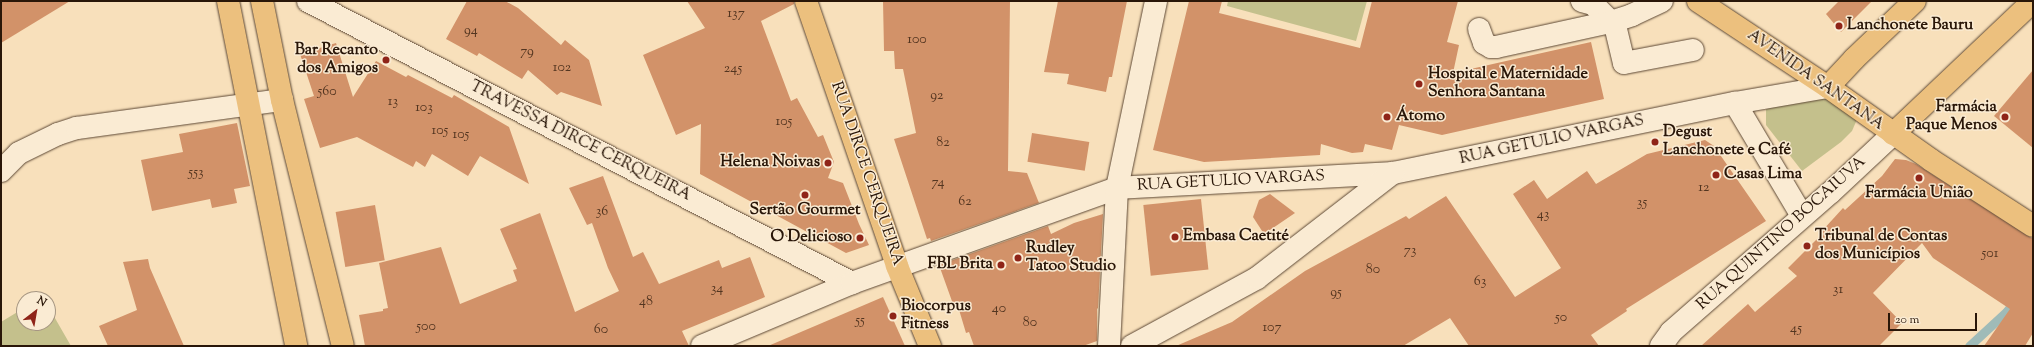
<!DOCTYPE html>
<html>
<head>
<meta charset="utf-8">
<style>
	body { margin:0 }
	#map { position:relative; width:2034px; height:347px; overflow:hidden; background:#f8e0bb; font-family:"Sorts Mill Goudy",serif }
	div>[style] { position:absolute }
	.green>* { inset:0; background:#c4c08c }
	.stream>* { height:9px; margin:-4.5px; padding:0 4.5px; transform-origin:4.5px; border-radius:4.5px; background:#9fbbb8 }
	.building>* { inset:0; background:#d29269; transform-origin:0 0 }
	.roads { filter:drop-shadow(0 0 1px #5d4835) drop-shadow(0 0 1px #5d4835) }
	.minor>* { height:22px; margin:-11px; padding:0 11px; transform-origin:11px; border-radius:11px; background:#faebd3 }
	.major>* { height:22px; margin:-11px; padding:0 11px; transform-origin:11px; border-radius:11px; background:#ecc07e }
	.dots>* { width:11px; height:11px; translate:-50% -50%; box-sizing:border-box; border:2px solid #faebd3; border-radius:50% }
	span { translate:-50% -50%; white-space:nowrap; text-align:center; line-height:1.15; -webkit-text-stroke:3px #faebd3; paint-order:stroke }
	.number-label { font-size:14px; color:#533520 }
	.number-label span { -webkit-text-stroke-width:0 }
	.poi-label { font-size:16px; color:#291608; font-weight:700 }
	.left { translate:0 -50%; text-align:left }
	.right { translate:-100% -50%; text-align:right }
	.street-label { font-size:16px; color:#291608 }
	.frame { position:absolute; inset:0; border:2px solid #291608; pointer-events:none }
	.north { position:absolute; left:16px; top:291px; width:40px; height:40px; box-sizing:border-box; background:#faebd3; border:1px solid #a69682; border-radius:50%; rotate:31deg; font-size:11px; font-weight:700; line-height:16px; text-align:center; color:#291608 }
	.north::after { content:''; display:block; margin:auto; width:14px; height:18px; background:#8f2418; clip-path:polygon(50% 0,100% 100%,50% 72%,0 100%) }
	.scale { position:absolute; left:1888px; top:313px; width:89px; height:18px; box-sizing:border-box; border:2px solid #291608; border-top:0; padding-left:5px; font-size:12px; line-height:14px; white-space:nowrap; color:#291608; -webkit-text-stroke:3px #faebd3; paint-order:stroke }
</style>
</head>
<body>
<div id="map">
	<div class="green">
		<i style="clip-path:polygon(1228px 1px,1367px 1px,1356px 41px,1227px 6px)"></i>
		<i style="clip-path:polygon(1823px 90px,1858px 117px,1852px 131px,1841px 142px,1802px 171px,1766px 125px,1766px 109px)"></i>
		<i style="clip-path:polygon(48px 306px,71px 346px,1px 346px,1px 322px,24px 308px,24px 323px,48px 323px)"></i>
	</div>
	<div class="stream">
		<i style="left:1969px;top:346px;width:52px;rotate:-42.6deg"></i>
		<i style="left:2007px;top:311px;width:15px;rotate:-53deg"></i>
	</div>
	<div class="building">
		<i style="clip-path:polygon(1px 1px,70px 1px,1px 43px)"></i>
		<i style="clip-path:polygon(467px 1px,505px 1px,518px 8px,561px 45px,565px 40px,589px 60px,602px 106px,561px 92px,557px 95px,528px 70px,522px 79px,479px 53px,477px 56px,446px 39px)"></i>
		<i style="clip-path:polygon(687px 1px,794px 1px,794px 4px,761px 21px,791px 101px,797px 98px,818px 137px,823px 135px,834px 162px,828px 178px,843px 183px,859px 224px,869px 245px,846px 253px,700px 174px,701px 124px,676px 135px,643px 55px,705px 28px)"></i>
		<i style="clip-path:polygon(883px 1px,1010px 1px,1008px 171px,1027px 173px,1039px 203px,931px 241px,930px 238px,927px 239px,894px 139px,916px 133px,903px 69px,895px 69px,894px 51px,884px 51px)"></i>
		<i style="clip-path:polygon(1058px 1px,1127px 1px,1112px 77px,1109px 77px,1106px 92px,1067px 84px,1069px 74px,1044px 72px)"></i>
		<i style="clip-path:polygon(1189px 1px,1222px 1px,1219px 13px,1360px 48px,1372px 1px,1458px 1px,1447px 42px,1459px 45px,1453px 73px,1591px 42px,1604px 99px,1442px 135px,1399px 125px,1392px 150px,1365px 144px,1363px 152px,1352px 153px,1321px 144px,1320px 155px,1204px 162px,1153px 150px)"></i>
		<i style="clip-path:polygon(1839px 1px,1872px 1px,1841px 32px,1826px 14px)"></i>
		<i style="clip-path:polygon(336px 43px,353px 97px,376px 61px,406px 77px,408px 75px,452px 98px,454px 95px,509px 127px,529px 184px,480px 156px,468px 176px,432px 154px,425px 167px,416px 161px,413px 167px,357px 137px,320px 148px,304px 99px,314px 96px,300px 54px)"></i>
		<i style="clip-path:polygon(2033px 70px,2033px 148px,1994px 116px)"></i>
		<i style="clip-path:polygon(237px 123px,250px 186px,234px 189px,237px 203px,212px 208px,210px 199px,152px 211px,141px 160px,183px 152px,179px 134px)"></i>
		<i style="left:1032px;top:133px;width:58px;height:29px;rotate:9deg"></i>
		<i style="clip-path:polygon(1705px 140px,1714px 146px,1766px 221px,1626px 309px,1627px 311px,1591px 335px,1599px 346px,1469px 346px,1450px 318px,1403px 346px,1176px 346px,1232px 322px,1305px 271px,1406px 216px,1409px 219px,1446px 196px,1515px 297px,1561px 268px,1513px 194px,1534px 180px,1547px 199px,1587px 171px,1596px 184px,1647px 154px)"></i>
		<i style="clip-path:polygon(1895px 159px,1906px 160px,1916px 164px,2033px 239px,2033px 333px,2025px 346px,1984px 346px,2010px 309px,1933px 258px,1922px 243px,1873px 293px,1902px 323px,1879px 346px,1701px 346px,1748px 304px,1755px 312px,1797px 276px,1788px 268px,1823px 233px,1822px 231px,1843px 208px,1845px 210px,1882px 176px)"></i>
		<i style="clip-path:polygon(603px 176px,633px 257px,643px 252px,659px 284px,719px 260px,722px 268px,750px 257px,765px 297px,682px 331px,689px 346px,365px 346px,359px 315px,383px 311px,383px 309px,388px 308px,379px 263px,441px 247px,460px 304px,517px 281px,513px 270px,517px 269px,500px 229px,540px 213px,575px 312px,619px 291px,608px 268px,592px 223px,587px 225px,569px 188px)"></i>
		<i style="clip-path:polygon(1270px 194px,1295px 213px,1264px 234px,1253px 217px,1259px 200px)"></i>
		<i style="left:1201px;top:199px;width:71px;height:58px;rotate:84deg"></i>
		<i style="left:375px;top:205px;width:56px;height:40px;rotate:80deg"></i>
		<i style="clip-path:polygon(1103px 214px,1098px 308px,1097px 309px,1097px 341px,1083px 346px,974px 346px,969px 332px,966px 333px,957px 303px,953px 304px,939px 265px,1048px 226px,1051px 234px,1074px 223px)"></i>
		<i style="clip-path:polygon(148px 259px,150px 268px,184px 346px,108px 346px,99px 326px,137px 310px,123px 262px)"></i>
		<i style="clip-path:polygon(883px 297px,905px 346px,768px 346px)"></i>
	</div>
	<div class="roads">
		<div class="minor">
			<i style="left:308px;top:1px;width:613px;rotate:27.4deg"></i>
			<i style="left:1582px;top:1px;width:11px;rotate:15deg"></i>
			<i style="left:1593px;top:4px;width:25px;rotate:45deg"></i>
			<i style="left:1614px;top:21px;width:43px;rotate:76.6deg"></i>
			<i style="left:1624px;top:63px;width:70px;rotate:-10.7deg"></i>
			<i style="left:1479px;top:29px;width:15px;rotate:70deg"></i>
			<i style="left:1484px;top:43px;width:8px;rotate:30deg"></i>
			<i style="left:1491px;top:47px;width:5px"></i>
			<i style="left:1496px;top:47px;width:118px;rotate:-12.3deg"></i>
			<i style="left:1611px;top:22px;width:22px;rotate:-18deg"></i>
			<i style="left:1632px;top:15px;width:33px;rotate:-25deg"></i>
			<i style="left:1735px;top:103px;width:131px;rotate:59.3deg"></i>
			<i style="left:1px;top:171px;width:25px;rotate:-45deg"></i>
			<i style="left:19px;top:153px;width:43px;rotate:-26deg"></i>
			<i style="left:58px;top:134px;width:20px;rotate:-18deg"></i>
			<i style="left:77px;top:128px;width:207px;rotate:-7.8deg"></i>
			<i style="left:702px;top:346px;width:163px;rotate:-22.8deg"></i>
			<i style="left:852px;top:283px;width:282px;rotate:-19.7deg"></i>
			<i style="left:1117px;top:188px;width:276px;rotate:-3.1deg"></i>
			<i style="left:1393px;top:173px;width:349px;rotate:-11.6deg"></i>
			<i style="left:1735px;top:103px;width:94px;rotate:-9.8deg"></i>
			<i style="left:1109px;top:346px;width:158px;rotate:-87.1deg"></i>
			<i style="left:1117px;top:188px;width:191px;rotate:-78.2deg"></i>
			<i style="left:1132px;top:346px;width:142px;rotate:-28.5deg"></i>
			<i style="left:1257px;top:278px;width:172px;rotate:-37.7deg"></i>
			<i style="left:1661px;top:346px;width:17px;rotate:-54deg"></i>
			<i style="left:1671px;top:332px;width:211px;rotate:-41.2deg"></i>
			<i style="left:1830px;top:193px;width:86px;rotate:-43.1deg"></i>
		</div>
		<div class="major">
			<i style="left:228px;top:1px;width:352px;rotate:78.8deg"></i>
			<i style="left:262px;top:1px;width:101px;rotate:78.6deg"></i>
			<i style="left:282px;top:100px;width:253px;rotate:76.1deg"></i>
			<i style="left:806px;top:1px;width:280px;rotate:71deg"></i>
			<i style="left:897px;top:266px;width:87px;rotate:67.6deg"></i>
			<i style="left:1698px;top:1px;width:156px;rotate:33.5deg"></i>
			<i style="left:1828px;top:87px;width:126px;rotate:35.3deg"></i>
			<i style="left:1931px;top:160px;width:121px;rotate:32.9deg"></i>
			<i style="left:1828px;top:87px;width:38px;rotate:-47deg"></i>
			<i style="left:1854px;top:59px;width:84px;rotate:-43.6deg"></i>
			<i style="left:1893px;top:134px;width:193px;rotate:-43.5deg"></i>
		</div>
	</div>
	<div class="dots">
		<i style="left:1839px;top:26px;background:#8f2418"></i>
		<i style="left:386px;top:60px;background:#8f2418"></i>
		<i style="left:1419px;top:84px;background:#8f2418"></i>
		<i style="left:1387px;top:117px;background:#8f2418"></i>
		<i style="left:2005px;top:117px;background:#8f2418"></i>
		<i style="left:1655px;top:142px;background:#8f2418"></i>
		<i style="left:828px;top:163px;background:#8f2418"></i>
		<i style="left:1716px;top:175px;background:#8f2418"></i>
		<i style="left:1919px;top:178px;background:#8f2418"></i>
		<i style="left:805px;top:195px;background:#8f2418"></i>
		<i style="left:1175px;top:237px;background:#8f2418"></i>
		<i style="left:860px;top:238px;background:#8f2418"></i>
		<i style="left:1807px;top:246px;background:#8f2418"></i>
		<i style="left:1018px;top:258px;background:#8f2418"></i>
		<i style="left:1001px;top:265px;background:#8f2418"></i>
		<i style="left:893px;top:316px;background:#8f2418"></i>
	</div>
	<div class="number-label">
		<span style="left:736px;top:14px">137</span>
		<span style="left:471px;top:31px">94</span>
		<span style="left:917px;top:40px">100</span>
		<span style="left:527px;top:52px">79</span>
		<span style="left:562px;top:68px">102</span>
		<span style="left:733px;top:69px">245</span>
		<span style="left:327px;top:92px">560</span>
		<span style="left:937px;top:96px">92</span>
		<span style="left:393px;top:102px">13</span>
		<span style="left:424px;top:108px">103</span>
		<span style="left:784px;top:122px">105</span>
		<span style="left:440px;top:131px">105</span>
		<span style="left:461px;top:135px">105</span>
		<span style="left:943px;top:143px">82</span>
		<span style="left:196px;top:173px">553</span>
		<span style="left:938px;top:183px">74</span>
		<span style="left:1704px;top:188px">12</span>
		<span style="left:965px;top:202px">62</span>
		<span style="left:1642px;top:203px">35</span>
		<span style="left:602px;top:212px">36</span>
		<span style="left:1543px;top:215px">43</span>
		<span style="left:1410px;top:251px">73</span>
		<span style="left:1990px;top:254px">501</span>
		<span style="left:1373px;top:270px">80</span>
		<span style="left:1480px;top:282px">63</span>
		<span style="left:717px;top:289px">34</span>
		<span style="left:1838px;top:290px">31</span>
		<span style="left:1336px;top:293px">95</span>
		<span style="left:646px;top:302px">48</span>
		<span style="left:999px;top:309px">40</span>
		<span style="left:1561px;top:318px">50</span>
		<span style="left:860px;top:321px">55</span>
		<span style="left:1030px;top:323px">80</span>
		<span style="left:426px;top:327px">500</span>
		<span style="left:1272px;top:328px">107</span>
		<span style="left:1796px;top:329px">45</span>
		<span style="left:601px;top:330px">60</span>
	</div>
	<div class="poi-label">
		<span class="left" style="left:1847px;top:26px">Lanchonete Bauru</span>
		<span class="right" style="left:378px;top:60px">Bar Recanto<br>dos Amigos</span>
		<span class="left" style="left:1428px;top:84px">Hospital e Maternidade<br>Senhora Santana</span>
		<span class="right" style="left:1997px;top:117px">Farmácia<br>Paque Menos</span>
		<span class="left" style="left:1396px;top:117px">Átomo</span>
		<span class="left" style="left:1663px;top:142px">Degust<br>Lanchonete e Café</span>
		<span class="right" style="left:820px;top:163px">Helena Noivas</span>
		<span class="left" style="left:1724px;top:175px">Casas Lima</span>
		<span style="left:1919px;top:194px">Farmácia União</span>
		<span style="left:805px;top:211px">Sertão Gourmet</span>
		<span class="left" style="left:1183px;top:237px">Embasa Caetité</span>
		<span class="left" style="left:1815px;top:246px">Tribunal de Contas<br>dos Municípios</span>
		<span class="right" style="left:852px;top:238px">O Delicioso</span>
		<span class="left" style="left:1026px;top:258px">Rudley<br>Tatoo Studio</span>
		<span class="right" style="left:993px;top:265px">FBL Brita</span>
		<span class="left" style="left:901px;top:316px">Biocorpus<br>Fitness</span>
	</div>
	<div class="street-label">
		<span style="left:1815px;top:81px;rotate:35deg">AVENIDA SANTANA</span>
		<span style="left:1552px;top:141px;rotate:-12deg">RUA GETULIO VARGAS</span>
		<span style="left:580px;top:142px;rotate:27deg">TRAVESSA DIRCE CERQUEIRA</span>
		<span style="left:866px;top:174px;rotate:71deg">RUA DIRCE CERQUEIRA</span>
		<span style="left:1231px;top:182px;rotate:-3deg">RUA GETULIO VARGAS</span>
		<span style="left:1782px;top:234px;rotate:-42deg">RUA QUINTINO BOCAIUVA</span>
	</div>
	<div class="frame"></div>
	<div class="north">N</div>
	<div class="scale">20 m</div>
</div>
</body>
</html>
